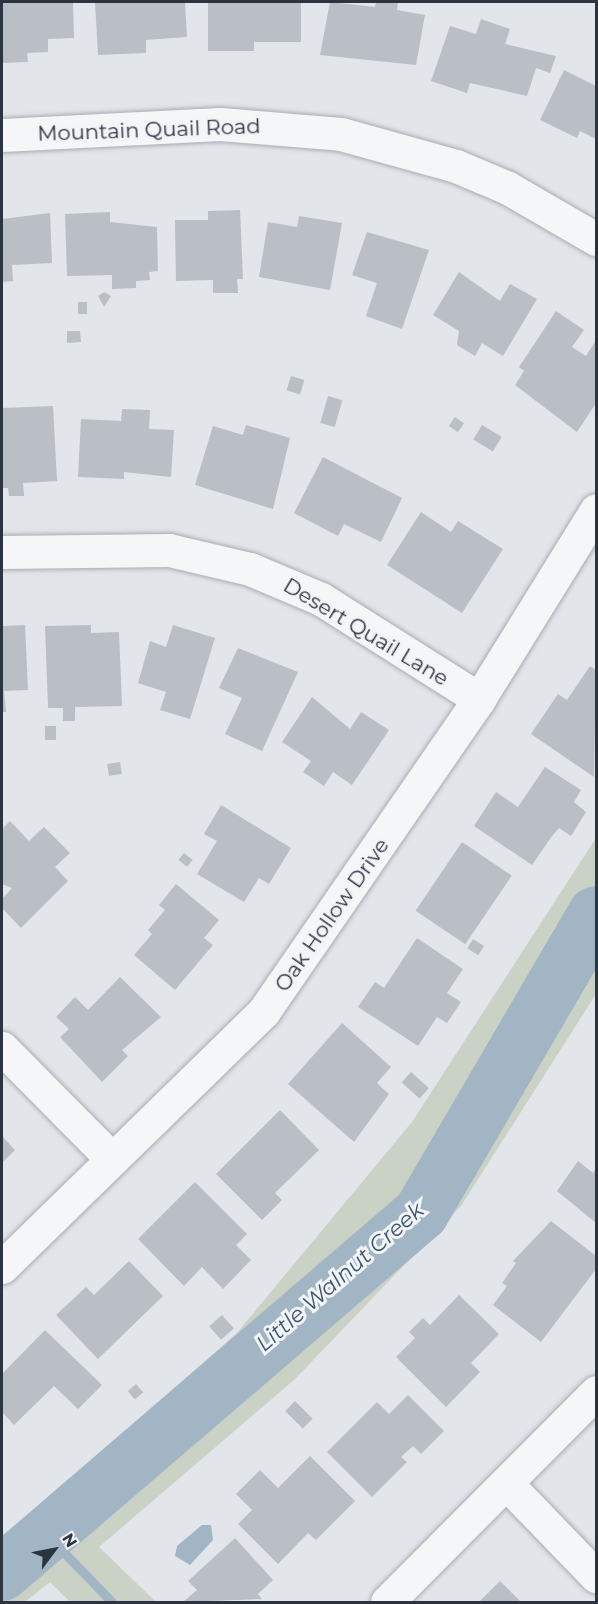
<!DOCTYPE html>
<html>
<head>
<meta charset="utf-8">
<style>
	body { margin:0 }
	#map { position:relative; width:598px; height:1604px; overflow:hidden; background:#e2e5e9; font-family:Montserrat,sans-serif }
	div>[style] { position:absolute }
	.green>* { inset:0; background:#c9d2c4 }
	.water>* { inset:0; background:#a1b5c5 }
	.stream>* { height:9px; margin:-4.5px; padding:0 4.5px; transform-origin:4.5px; border-radius:4.5px; background:#a1b5c5 }
	.river>* { height:56px; margin:-28px; padding:0 28px; transform-origin:28px; border-radius:28px; background:#a1b5c5 }
	.building>* { inset:0; background:#babfc5; transform-origin:0 0 }
	.roads { filter:drop-shadow(0 0 2px #a8acb3) drop-shadow(0 0 2px #a8acb3) }
	.minor>* { height:33px; margin:-16.5px; padding:0 16.5px; transform-origin:16.5px; border-radius:16.5px; background:#f5f6f8 }
	.tertiary>* { height:33px; margin:-16.5px; padding:0 16.5px; transform-origin:16.5px; border-radius:16.5px; background:#f5f6f8 }
	span { translate:-50% -50%; white-space:nowrap; text-align:center; line-height:1.15; -webkit-text-stroke:6px #f2f4f7; paint-order:stroke }
	.street-label { font-size:21px; color:#2c343f }
	.water-label { font-size:22px; color:#3a556f; font-style:italic }
	.frame { position:absolute; inset:0; border:3px solid #2c343f; pointer-events:none }
	.north { position:absolute; left:24px; top:1520px; width:60px; height:60px; -webkit-text-stroke:4px #f2f4f7; paint-order:stroke; rotate:58deg; font-size:16px; font-weight:700; line-height:24px; text-align:center; color:#2c343f }
	.north::after { content:''; display:block; margin:auto; width:21px; height:27px; background:#2c343f; clip-path:polygon(50% 0,100% 100%,50% 72%,0 100%) }
</style>
</head>
<body>
<div id="map">
	<div class="green">
		<i style="clip-path:polygon(596px 838px,596px 994px,461px 1206px,295px 1379px,99px 1547px,156px 1602px,70px 1602px,50px 1582px,25px 1602px,2px 1602px,2px 1539px,236px 1334px,412px 1122px)"></i>
	</div>
	<div class="water">
		<i style="clip-path:polygon(202px 1525px,211px 1525px,213px 1540px,190px 1565px,175px 1556px,177px 1546px)"></i>
	</div>
	<div class="stream">
		<i style="left:46px;top:1534px;width:95px;rotate:45.9deg"></i>
	</div>
	<div class="river">
		<i style="left:2px;top:1573px;width:552px;rotate:-40.67deg"></i>
		<i style="left:421px;top:1213px;width:346px;rotate:-59.7deg"></i>
	</div>
	<div class="building">
		<i style="clip-path:polygon(2px 2px,73px 2px,74px 38px,48px 39px,48px 52px,27px 53px,28px 62px,2px 63px)"></i>
		<i style="clip-path:polygon(95px 2px,185px 2px,187px 37px,146px 40px,146px 53px,98px 55px)"></i>
		<i style="clip-path:polygon(208px 2px,301px 2px,301px 42px,254px 42px,254px 51px,208px 51px)"></i>
		<i style="clip-path:polygon(330px 2px,375px 7px,376px 2px,398px 2px,397px 10px,425px 15px,416px 65px,320px 55px)"></i>
		<i style="clip-path:polygon(481px 19px,510px 29px,505px 44px,556px 56px,550px 73px,536px 68px,527px 96px,470px 83px,467px 93px,431px 81px,450px 26px,476px 34px)"></i>
		<i style="clip-path:polygon(564px 70px,596px 86px,596px 139px,580px 131px,577px 138px,540px 120px)"></i>
		<i style="clip-path:polygon(240px 210px,243px 279px,237px 279px,238px 293px,213px 293px,213px 280px,176px 281px,175px 220px,208px 220px,208px 211px)"></i>
		<i style="clip-path:polygon(110px 212px,110px 222px,157px 227px,158px 271px,149px 272px,150px 280px,136px 281px,136px 288px,112px 289px,112px 275px,67px 276px,65px 214px)"></i>
		<i style="clip-path:polygon(50px 213px,52px 263px,12px 265px,13px 281px,2px 282px,2px 219px)"></i>
		<i style="clip-path:polygon(299px 216px,342px 223px,330px 290px,259px 277px,268px 222px,297px 227px)"></i>
		<i style="clip-path:polygon(367px 232px,429px 250px,402px 329px,366px 316px,377px 283px,352px 275px)"></i>
		<i style="clip-path:polygon(459px 272px,500px 301px,510px 284px,537px 299px,503px 356px,482px 343px,475px 356px,457px 345px,459px 331px,433px 315px)"></i>
		<i style="clip-path:polygon(104px 292px,111px 296px,104px 307px,98px 296px)"></i>
		<i style="left:78px;top:302px;width:9px;height:12px"></i>
		<i style="clip-path:polygon(556px 311px,584px 330px,572px 347px,586px 356px,596px 340px,596px 403px,577px 432px,515px 385px,524px 371px,519px 367px)"></i>
		<i style="clip-path:polygon(67px 331px,80px 331px,81px 342px,67px 343px)"></i>
		<i style="left:291px;top:376px;width:14px;height:15px;rotate:17deg"></i>
		<i style="left:328px;top:396px;width:15px;height:28px;rotate:16deg"></i>
		<i style="clip-path:polygon(53px 406px,57px 481px,23px 483px,24px 496px,9px 496px,8px 488px,2px 488px,2px 408px)"></i>
		<i style="clip-path:polygon(122px 409px,150px 410px,149px 429px,174px 430px,171px 477px,124px 472px,124px 479px,78px 477px,81px 419px,121px 421px)"></i>
		<i style="left:455px;top:417px;width:11px;height:11px;rotate:34deg"></i>
		<i style="clip-path:polygon(246px 425px,290px 438px,273px 509px,195px 485px,213px 426px,243px 435px)"></i>
		<i style="left:482px;top:425px;width:23px;height:17px;rotate:31deg"></i>
		<i style="clip-path:polygon(323px 457px,402px 498px,381px 542px,344px 524px,338px 536px,294px 513px)"></i>
		<i style="clip-path:polygon(421px 512px,451px 532px,458px 521px,503px 549px,462px 613px,387px 565px)"></i>
		<i style="clip-path:polygon(25px 625px,28px 690px,4px 691px,6px 712px,2px 712px,2px 626px)"></i>
		<i style="clip-path:polygon(91px 625px,91px 633px,119px 632px,122px 706px,75px 707px,75px 721px,63px 721px,63px 708px,48px 708px,45px 626px)"></i>
		<i style="clip-path:polygon(173px 625px,215px 638px,190px 719px,160px 710px,166px 692px,138px 683px,150px 641px,166px 647px)"></i>
		<i style="clip-path:polygon(238px 648px,298px 672px,262px 751px,225px 734px,242px 698px,219px 688px)"></i>
		<i style="clip-path:polygon(590px 666px,596px 670px,594px 777px,531px 734px,558px 694px,567px 700px)"></i>
		<i style="clip-path:polygon(312px 697px,350px 729px,361px 712px,389px 730px,352px 785px,333px 772px,324px 786px,303px 772px,311px 761px,282px 742px)"></i>
		<i style="left:56px;top:726px;width:14px;height:11px;rotate:90deg"></i>
		<i style="left:120px;top:762px;width:12px;height:13px;rotate:81deg"></i>
		<i style="clip-path:polygon(545px 767px,581px 790px,574px 802px,586px 812px,571px 836px,559px 828px,552px 836px,532px 865px,474px 826px,496px 792px,518px 807px)"></i>
		<i style="clip-path:polygon(221px 805px,291px 848px,269px 884px,259px 878px,244px 902px,197px 874px,217px 841px,204px 834px)"></i>
		<i style="clip-path:polygon(10px 821px,29px 841px,44px 827px,70px 853px,55px 867px,68px 881px,21px 928px,2px 908px,2px 899px,12px 888px,2px 884px,2px 829px)"></i>
		<i style="left:462px;top:842px;width:60px;height:83px;rotate:34deg"></i>
		<i style="left:184px;top:853px;width:11px;height:9px;rotate:38deg"></i>
		<i style="clip-path:polygon(176px 884px,219px 920px,204px 938px,213px 945px,175px 990px,134px 955px,152px 934px,148px 930px,165px 910px,159px 905px)"></i>
		<i style="clip-path:polygon(417px 938px,463px 969px,447px 993px,461px 1002px,447px 1023px,437px 1017px,418px 1046px,358px 1007px,375px 982px,384px 988px)"></i>
		<i style="left:473px;top:939px;width:13px;height:11px;rotate:32deg"></i>
		<i style="clip-path:polygon(120px 977px,161px 1017px,122px 1050px,128px 1056px,102px 1082px,60px 1037px,69px 1029px,56px 1017px,75px 997px,88px 1010px)"></i>
		<i style="clip-path:polygon(342px 1023px,391px 1067px,377px 1083px,389px 1094px,354px 1142px,288px 1084px)"></i>
		<i style="left:411px;top:1072px;width:24px;height:14px;rotate:42deg"></i>
		<i style="clip-path:polygon(280px 1110px,319px 1150px,275px 1193px,282px 1200px,262px 1220px,216px 1174px)"></i>
		<i style="clip-path:polygon(2px 1136px,15px 1150px,2px 1163px)"></i>
		<i style="clip-path:polygon(578px 1161px,593px 1173px,596px 1168px,596px 1223px,557px 1191px)"></i>
		<i style="clip-path:polygon(195px 1182px,247px 1234px,236px 1245px,251px 1260px,223px 1289px,202px 1267px,184px 1286px,138px 1239px)"></i>
		<i style="clip-path:polygon(551px 1221px,596px 1256px,596px 1269px,541px 1342px,493px 1305px,507px 1286px,502px 1283px,516px 1263px,513px 1261px)"></i>
		<i style="clip-path:polygon(129px 1261px,163px 1296px,98px 1359px,56px 1315px,86px 1287px,94px 1295px)"></i>
		<i style="clip-path:polygon(459px 1295px,499px 1334px,471px 1363px,480px 1372px,446px 1407px,396px 1357px,415px 1338px,409px 1332px,423px 1318px,430px 1325px)"></i>
		<i style="left:222px;top:1315px;width:18px;height:17px;rotate:49deg"></i>
		<i style="clip-path:polygon(45px 1330px,102px 1385px,78px 1409px,54px 1386px,14px 1425px,2px 1412px,2px 1374px)"></i>
		<i style="left:136px;top:1384px;width:11px;height:11px;rotate:49deg"></i>
		<i style="clip-path:polygon(408px 1395px,444px 1431px,421px 1454px,413px 1446px,401px 1457px,407px 1462px,372px 1497px,327px 1452px,377px 1402px,389px 1414px)"></i>
		<i style="left:295px;top:1401px;width:25px;height:14px;rotate:45deg"></i>
		<i style="clip-path:polygon(310px 1456px,355px 1501px,316px 1540px,308px 1533px,278px 1564px,238px 1524px,252px 1510px,236px 1494px,260px 1470px,278px 1488px)"></i>
		<i style="clip-path:polygon(235px 1538px,273px 1580px,258px 1594px,262px 1599px,183px 1602px,197px 1590px,188px 1581px)"></i>
		<i style="clip-path:polygon(500px 1581px,521px 1602px,479px 1602px)"></i>
	</div>
	<div class="roads">
		<div class="minor">
			<i style="left:2px;top:135px;width:218px;rotate:-2.9deg"></i>
			<i style="left:220px;top:124px;width:121px;rotate:4.7deg"></i>
			<i style="left:341px;top:134px;width:119px;rotate:15.5deg"></i>
			<i style="left:456px;top:166px;width:56px;rotate:22.9deg"></i>
			<i style="left:508px;top:188px;width:102px;rotate:30.1deg"></i>
			<i style="left:2px;top:552px;width:167px;rotate:-0.7deg"></i>
			<i style="left:169px;top:550px;width:83px;rotate:13.2deg"></i>
			<i style="left:250px;top:569px;width:77px;rotate:22.9deg"></i>
			<i style="left:321px;top:599px;width:187px;rotate:32.3deg"></i>
			<i style="left:2px;top:1048px;width:156px;rotate:45.3deg"></i>
			<i style="left:2px;top:1267px;width:366px;rotate:-44.3deg"></i>
			<i style="left:264px;top:1011px;width:379px;rotate:-55.4deg"></i>
			<i style="left:479px;top:699px;width:222px;rotate:-58.2deg"></i>
			<i style="left:508px;top:1485px;width:127px;rotate:46deg"></i>
		</div>
		<div class="tertiary">
			<i style="left:387px;top:1602px;width:296px;rotate:-45.1deg"></i>
		</div>
	</div>
	<div class="street-label">
		<span style="left:149px;top:130px;rotate:-2deg">Mountain Quail Road</span>
		<span style="left:366px;top:632px;rotate:31deg">Desert Quail Lane</span>
		<span style="left:332px;top:915px;rotate:-55deg">Oak Hollow Drive</span>
	</div>
	<div class="water-label">
		<span style="left:340px;top:1277px;rotate:-41deg">Little Walnut Creek</span>
	</div>
	<div class="frame"></div>
	<div class="north">N</div>
</div>
</body>
</html>
